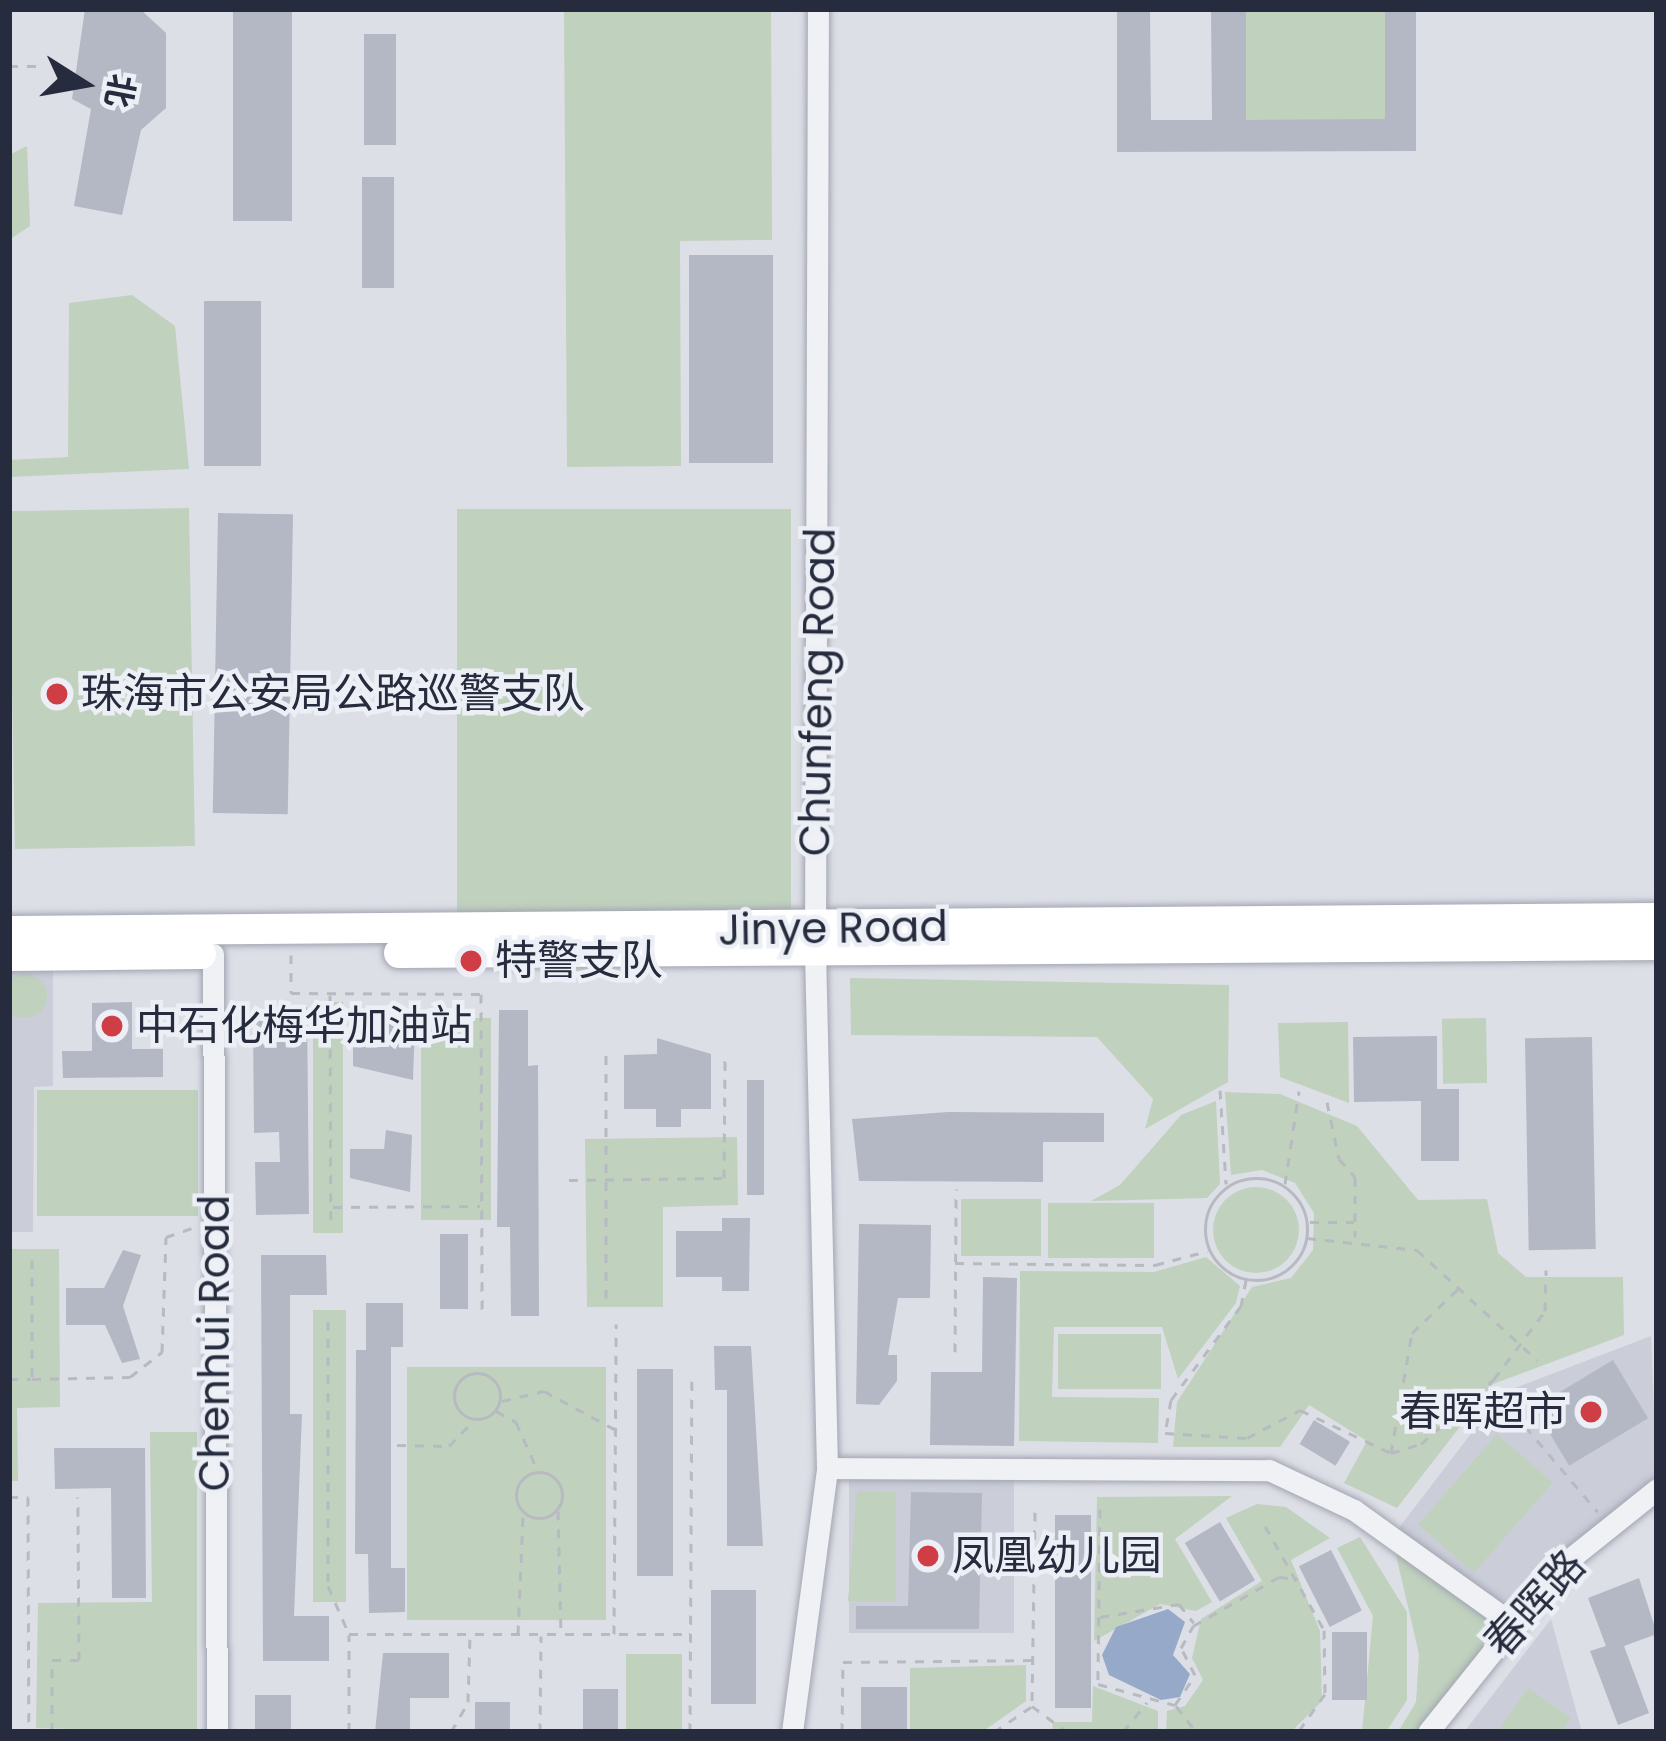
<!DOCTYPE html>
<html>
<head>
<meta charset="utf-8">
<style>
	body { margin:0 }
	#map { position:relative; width:1666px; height:1741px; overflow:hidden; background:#dddfe7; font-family:Poppins,"Noto Sans SC",sans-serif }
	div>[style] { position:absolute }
	.built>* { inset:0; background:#cbced9; transform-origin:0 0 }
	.green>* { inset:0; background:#c0d1be; transform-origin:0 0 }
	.round { border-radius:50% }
	.water>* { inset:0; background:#97a9c8 }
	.building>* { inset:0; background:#b4b8c4; transform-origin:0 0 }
	.path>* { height:3px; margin-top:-1.5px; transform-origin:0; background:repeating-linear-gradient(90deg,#b7bac1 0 9px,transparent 0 18px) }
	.path>.ring { margin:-1.5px; padding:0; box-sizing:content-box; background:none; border:3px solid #b7bac1; border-radius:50% }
	.roads { filter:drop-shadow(0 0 3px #a2a6b1) drop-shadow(0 0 3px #a2a6b1) }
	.street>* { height:21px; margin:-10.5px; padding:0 10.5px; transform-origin:10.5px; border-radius:10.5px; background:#eff1f5 }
	.secondary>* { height:30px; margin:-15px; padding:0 15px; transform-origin:15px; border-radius:15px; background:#fff }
	.dots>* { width:33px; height:33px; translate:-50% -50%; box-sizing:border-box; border:6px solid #eceff5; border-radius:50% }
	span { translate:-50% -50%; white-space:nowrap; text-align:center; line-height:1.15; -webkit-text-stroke:9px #eceff5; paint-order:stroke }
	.street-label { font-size:42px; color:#262c3d }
	.poi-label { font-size:42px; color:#262c3d }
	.left { translate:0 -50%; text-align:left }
	.right { translate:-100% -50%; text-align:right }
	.frame { position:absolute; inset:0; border:12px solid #262c3d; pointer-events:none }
	.north { position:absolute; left:24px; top:24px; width:120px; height:120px; -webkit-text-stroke:9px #eceff5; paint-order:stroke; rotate:101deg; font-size:33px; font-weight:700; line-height:48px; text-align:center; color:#262c3d }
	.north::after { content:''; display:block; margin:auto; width:42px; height:54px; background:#262c3d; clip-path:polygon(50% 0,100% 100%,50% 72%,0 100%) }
</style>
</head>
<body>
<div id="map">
	<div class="built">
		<i style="clip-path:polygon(9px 967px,53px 967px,53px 1086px,34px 1087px,33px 1232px,9px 1232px)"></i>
		<i style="clip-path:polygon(1651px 1336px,1657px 1482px,1511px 1618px,1395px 1533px,1502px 1393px)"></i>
		<i style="left:849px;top:1479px;width:165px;height:154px"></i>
		<i style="clip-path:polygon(1551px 1619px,1582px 1732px,1464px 1732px)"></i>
	</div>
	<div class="green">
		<i style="clip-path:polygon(564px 9px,771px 9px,772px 240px,680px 241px,681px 466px,567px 467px)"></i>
		<i style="left:1246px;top:9px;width:139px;height:111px"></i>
		<i style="clip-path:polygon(27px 146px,30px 226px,9px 240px,9px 155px)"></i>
		<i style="clip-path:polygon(132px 295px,175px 326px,189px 469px,9px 477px,9px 460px,68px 457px,69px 303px)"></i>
		<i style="left:189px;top:508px;width:338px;height:180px;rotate:89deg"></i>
		<i style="left:791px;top:509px;width:405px;height:334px;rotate:90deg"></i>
		<i class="round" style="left:3px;top:974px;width:44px;height:44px"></i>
		<i style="clip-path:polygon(850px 978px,1229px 985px,1228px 1082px,1145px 1129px,1153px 1099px,1097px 1037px,851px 1035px)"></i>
		<i style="left:313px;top:1002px;width:30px;height:231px"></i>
		<i style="left:421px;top:1018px;width:70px;height:202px"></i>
		<i style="left:1486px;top:1018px;width:65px;height:44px;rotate:89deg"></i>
		<i style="clip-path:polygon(1348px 1022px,1349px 1103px,1280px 1077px,1278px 1023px)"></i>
		<i style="left:37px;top:1090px;width:161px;height:126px"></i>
		<i style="clip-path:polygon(1225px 1092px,1280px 1094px,1357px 1126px,1418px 1200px,1487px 1199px,1498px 1253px,1526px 1277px,1623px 1277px,1624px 1335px,1493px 1384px,1397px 1508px,1344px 1483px,1367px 1441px,1309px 1405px,1280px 1447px,1173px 1447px,1177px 1402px,1252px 1287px,1291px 1278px,1313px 1250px,1314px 1213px,1295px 1183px,1262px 1170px,1231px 1175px)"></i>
		<i style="clip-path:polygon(1216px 1101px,1220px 1184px,1207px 1198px,1091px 1201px,1120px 1185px,1181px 1115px)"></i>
		<i style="clip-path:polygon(737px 1137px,738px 1205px,663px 1207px,663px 1307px,587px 1307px,585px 1139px)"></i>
		<i class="round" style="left:1213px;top:1187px;width:86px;height:86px"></i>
		<i style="left:961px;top:1199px;width:80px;height:57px"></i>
		<i style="left:1154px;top:1203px;width:55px;height:106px;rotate:90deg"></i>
		<i style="clip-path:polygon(9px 1249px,59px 1249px,60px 1407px,17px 1408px,18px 1481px,9px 1481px)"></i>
		<i style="clip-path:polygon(1206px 1257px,1240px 1286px,1236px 1303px,1178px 1379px,1162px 1327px,1054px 1327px,1052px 1397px,1159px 1398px,1158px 1443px,1019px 1441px,1020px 1271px,1154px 1272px)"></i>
		<i style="left:313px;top:1310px;width:33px;height:292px"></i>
		<i style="left:1058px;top:1334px;width:103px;height:55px"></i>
		<i style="left:407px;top:1367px;width:199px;height:253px"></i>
		<i style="clip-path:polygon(150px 1432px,197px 1432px,197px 1732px,36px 1728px,38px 1603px,152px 1602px)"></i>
		<i style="left:1497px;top:1434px;width:74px;height:120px;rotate:41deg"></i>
		<i style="clip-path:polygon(857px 1491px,896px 1492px,896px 1602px,848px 1601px)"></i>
		<i style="clip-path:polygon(1232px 1496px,1175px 1539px,1212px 1602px,1196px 1611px,1160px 1604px,1094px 1641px,1097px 1497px)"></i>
		<i style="clip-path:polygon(1257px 1504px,1286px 1507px,1330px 1538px,1291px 1560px,1320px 1631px,1322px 1701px,1291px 1732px,1166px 1732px,1167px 1711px,1185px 1706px,1203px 1680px,1192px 1658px,1201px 1619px,1262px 1581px,1226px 1518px)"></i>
		<i style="clip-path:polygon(1360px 1537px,1407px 1612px,1407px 1700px,1386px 1732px,1362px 1732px,1373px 1616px,1337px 1548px)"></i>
		<i style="clip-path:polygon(1395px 1551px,1500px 1625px,1422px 1732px,1398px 1732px,1416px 1702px,1419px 1654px)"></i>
		<i style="left:626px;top:1654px;width:56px;height:78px"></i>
		<i style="clip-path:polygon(1026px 1665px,1026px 1701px,982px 1732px,910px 1732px,910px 1668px)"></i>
		<i style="clip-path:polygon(1093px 1686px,1158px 1711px,1158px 1732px,1052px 1732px,1053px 1722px,1092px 1722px)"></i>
		<i style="clip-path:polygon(1528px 1688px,1571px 1718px,1561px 1732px,1497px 1732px)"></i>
	</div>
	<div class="water">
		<i style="clip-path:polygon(1168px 1609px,1185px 1622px,1173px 1655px,1190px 1674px,1180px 1697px,1161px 1700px,1109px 1675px,1102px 1655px,1116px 1627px)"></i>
	</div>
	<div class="building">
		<i style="clip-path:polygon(85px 9px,140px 9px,166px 33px,166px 108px,141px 130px,122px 215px,74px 206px,91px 109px,72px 99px)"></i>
		<i style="left:233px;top:9px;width:59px;height:212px"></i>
		<i style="clip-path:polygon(1117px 9px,1150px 9px,1151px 120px,1212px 120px,1211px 9px,1246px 9px,1246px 120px,1385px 119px,1385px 9px,1416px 9px,1416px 151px,1117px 152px)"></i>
		<i style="left:364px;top:34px;width:32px;height:111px"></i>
		<i style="left:362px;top:177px;width:32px;height:111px"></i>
		<i style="left:773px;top:255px;width:208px;height:84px;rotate:90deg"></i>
		<i style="left:204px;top:301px;width:57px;height:165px"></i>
		<i style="left:218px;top:513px;width:75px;height:300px;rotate:1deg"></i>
		<i style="clip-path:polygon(132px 1002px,132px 1049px,163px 1049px,163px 1077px,63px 1078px,62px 1051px,92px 1051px,92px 1003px)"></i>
		<i style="clip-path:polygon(307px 1007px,309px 1214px,256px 1215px,255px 1162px,280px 1162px,279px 1132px,254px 1133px,253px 1023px,274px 1008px)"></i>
		<i style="clip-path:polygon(499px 1010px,528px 1010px,528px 1066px,538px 1065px,539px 1316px,511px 1316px,510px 1227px,497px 1227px)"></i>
		<i style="clip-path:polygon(389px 1018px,415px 1023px,413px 1080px,353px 1066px,353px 1037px,387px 1037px)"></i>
		<i style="clip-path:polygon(1437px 1036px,1437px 1089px,1459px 1089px,1459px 1161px,1421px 1161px,1421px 1101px,1354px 1102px,1353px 1037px)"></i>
		<i style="left:1592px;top:1037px;width:212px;height:67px;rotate:89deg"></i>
		<i style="clip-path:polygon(657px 1038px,711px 1054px,711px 1109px,681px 1109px,681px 1127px,656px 1127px,656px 1109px,624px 1109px,624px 1055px,657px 1054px)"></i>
		<i style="left:747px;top:1080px;width:17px;height:115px"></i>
		<i style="clip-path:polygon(948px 1112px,1104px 1113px,1104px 1142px,1043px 1142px,1043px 1182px,859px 1181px,852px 1119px)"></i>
		<i style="clip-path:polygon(386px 1130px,412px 1135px,410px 1192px,350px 1178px,350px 1149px,384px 1149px)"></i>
		<i style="clip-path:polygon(722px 1218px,750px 1218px,749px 1291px,722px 1291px,722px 1277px,676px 1277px,676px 1231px,722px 1231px)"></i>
		<i style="clip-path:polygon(859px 1224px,931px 1225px,930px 1298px,898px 1298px,888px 1355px,897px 1355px,897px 1381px,879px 1405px,856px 1404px)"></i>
		<i style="left:440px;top:1234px;width:28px;height:75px"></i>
		<i style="clip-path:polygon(123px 1250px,141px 1255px,123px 1306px,140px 1359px,122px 1363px,105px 1325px,66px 1325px,66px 1288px,104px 1288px)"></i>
		<i style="clip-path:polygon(261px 1255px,326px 1255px,327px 1295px,290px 1295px,290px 1414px,302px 1414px,294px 1616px,329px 1616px,329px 1661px,263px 1661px)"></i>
		<i style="clip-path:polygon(983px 1277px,1017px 1278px,1014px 1446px,930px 1445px,931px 1372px,982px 1372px)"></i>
		<i style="clip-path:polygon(366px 1303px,403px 1303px,403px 1347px,391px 1347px,391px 1568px,405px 1568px,405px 1612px,369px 1613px,368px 1554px,355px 1554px,356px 1350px,366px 1350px)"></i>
		<i style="clip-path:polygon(714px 1346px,751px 1346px,763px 1546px,727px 1546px,727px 1390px,715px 1390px)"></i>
		<i style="left:1613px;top:1360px;width:68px;height:92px;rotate:59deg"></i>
		<i style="left:637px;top:1369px;width:36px;height:207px"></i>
		<i style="left:1314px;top:1420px;width:42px;height:28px;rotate:31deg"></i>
		<i style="clip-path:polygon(54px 1448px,145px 1448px,146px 1598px,112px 1598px,111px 1488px,55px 1489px)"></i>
		<i style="clip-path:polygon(911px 1492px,982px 1493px,979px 1629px,856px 1629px,856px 1606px,908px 1606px)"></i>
		<i style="left:1055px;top:1515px;width:36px;height:193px"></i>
		<i style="left:1220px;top:1522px;width:68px;height:41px;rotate:59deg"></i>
		<i style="left:1331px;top:1550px;width:68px;height:36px;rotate:63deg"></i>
		<i style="clip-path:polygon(1639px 1578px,1657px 1634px,1624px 1646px,1649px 1713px,1618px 1725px,1590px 1651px,1606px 1646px,1588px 1598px)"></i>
		<i style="left:711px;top:1590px;width:45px;height:114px"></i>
		<i style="left:1332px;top:1632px;width:35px;height:68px"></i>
		<i style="clip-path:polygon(383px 1653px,449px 1653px,449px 1698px,410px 1698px,410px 1732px,375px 1732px)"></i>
		<i style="left:861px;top:1687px;width:46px;height:45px"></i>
		<i style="left:583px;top:1689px;width:35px;height:43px"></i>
		<i style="left:255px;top:1695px;width:36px;height:37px"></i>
		<i style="left:475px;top:1702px;width:35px;height:30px"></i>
	</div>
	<div class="path">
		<i style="left:9px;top:66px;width:29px"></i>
		<i style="left:291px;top:955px;width:38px;rotate:90deg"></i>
		<i style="left:291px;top:993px;width:190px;rotate:0.3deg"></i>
		<i style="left:481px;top:994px;width:318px;rotate:89.8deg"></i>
		<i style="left:330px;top:995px;width:233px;rotate:89.8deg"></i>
		<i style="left:1220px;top:1090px;width:94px;rotate:86.3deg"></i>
		<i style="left:1327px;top:1102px;width:58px;rotate:78.1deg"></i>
		<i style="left:1339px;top:1159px;width:24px;rotate:48deg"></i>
		<i style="left:1355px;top:1177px;width:60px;rotate:90deg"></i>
		<i class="ring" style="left:1205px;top:1178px;width:99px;height:99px"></i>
		<i style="left:569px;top:1180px;width:155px;rotate:-0.7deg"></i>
		<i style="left:724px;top:1178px;width:119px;rotate:-89.5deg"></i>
		<i style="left:1285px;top:1184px;width:94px;rotate:-81.4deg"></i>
		<i style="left:333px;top:1207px;width:147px;rotate:-0.4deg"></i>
		<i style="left:1310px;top:1222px;width:44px"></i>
		<i style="left:1307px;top:1238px;width:111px;rotate:6.2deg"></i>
		<i style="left:1417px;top:1250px;width:163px;rotate:42.5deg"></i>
		<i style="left:32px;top:1260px;width:119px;rotate:90deg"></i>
		<i style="left:32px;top:1379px;width:98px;rotate:-1.2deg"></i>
		<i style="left:130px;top:1377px;width:41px;rotate:-38deg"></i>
		<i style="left:162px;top:1352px;width:115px;rotate:-88deg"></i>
		<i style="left:166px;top:1237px;width:31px;rotate:-19deg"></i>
		<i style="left:955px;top:1263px;width:200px;rotate:0.6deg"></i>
		<i style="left:1155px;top:1265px;width:54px;rotate:-15.1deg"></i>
		<i style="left:1246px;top:1280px;width:26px;rotate:101deg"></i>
		<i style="left:1241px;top:1306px;width:117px;rotate:126.7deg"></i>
		<i style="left:1171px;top:1400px;width:34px;rotate:100deg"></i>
		<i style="left:1165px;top:1433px;width:82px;rotate:3.5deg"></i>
		<i style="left:1247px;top:1438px;width:60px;rotate:-27.8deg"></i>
		<i style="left:1300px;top:1410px;width:101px;rotate:25.3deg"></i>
		<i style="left:1391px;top:1453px;width:122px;rotate:-80.1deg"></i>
		<i style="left:1412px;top:1333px;width:65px;rotate:-43.8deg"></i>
		<i style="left:606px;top:1298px;width:248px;rotate:-90deg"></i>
		<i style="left:328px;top:1321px;width:265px;rotate:90deg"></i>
		<i style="left:328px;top:1586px;width:52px;rotate:66.4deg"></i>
		<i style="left:349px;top:1634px;width:342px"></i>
		<i style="left:955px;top:1352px;width:163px;rotate:-89.6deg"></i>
		<i class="ring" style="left:454px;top:1373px;width:43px;height:43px"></i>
		<i style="left:9px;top:1379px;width:22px"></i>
		<i style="left:1502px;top:1399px;width:148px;rotate:49.7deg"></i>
		<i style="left:502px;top:1401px;width:43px;rotate:-13.4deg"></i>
		<i style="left:544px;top:1391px;width:80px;rotate:28.5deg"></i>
		<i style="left:496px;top:1411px;width:23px;rotate:29deg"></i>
		<i style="left:516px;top:1422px;width:51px;rotate:65.9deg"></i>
		<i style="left:397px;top:1445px;width:52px;rotate:1.1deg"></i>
		<i style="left:449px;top:1446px;width:36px;rotate:-46deg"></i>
		<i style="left:1391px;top:1453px;width:31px;rotate:-17deg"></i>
		<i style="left:1421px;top:1444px;width:98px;rotate:-41.7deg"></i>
		<i style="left:1494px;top:1379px;width:85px;rotate:-53.1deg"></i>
		<i style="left:1545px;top:1311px;width:41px;rotate:-88.6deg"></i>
		<i class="ring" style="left:516px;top:1472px;width:43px;height:43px"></i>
		<i style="left:9px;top:1497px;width:19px"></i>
		<i style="left:28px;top:1497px;width:235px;rotate:89.8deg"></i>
		<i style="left:1100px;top:1509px;width:175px;rotate:90.7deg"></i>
		<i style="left:1098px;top:1684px;width:80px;rotate:15.3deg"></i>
		<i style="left:1175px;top:1705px;width:36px;rotate:-56deg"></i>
		<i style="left:1195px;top:1675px;width:30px;rotate:-117deg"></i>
		<i style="left:1181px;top:1648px;width:25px;rotate:-61deg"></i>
		<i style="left:1193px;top:1626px;width:99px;rotate:-29.7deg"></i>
		<i style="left:1279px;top:1577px;width:19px;rotate:6deg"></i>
		<i style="left:558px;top:1511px;width:122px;rotate:88.6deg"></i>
		<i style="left:1035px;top:1512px;width:194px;rotate:90.9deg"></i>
		<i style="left:1032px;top:1706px;width:44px;rotate:36.6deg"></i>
		<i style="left:1265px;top:1526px;width:120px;rotate:60.4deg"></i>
		<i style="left:1324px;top:1630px;width:64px;rotate:89.1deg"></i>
		<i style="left:1325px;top:1694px;width:47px;rotate:125.4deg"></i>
		<i style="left:1100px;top:1617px;width:80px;rotate:-9.3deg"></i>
		<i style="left:1179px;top:1604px;width:24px;rotate:52deg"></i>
		<i style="left:518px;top:1634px;width:120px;rotate:-87.6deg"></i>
		<i style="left:614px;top:1634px;width:310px;rotate:-89.6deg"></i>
		<i style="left:1176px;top:1706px;width:33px;rotate:52deg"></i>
		<i style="left:52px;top:1732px;width:72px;rotate:-90deg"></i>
		<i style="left:52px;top:1660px;width:27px"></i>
		<i style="left:79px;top:1660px;width:163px;rotate:-90.4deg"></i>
		<i style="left:349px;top:1732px;width:97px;rotate:-90deg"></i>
		<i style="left:451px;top:1732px;width:34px;rotate:-60deg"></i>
		<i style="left:468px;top:1702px;width:67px;rotate:-88.3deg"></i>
		<i style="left:540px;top:1732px;width:96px;rotate:-89.4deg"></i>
		<i style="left:690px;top:1732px;width:357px;rotate:-89.7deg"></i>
		<i style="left:842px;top:1732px;width:70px;rotate:-89.2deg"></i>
		<i style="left:843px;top:1662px;width:190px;rotate:-0.6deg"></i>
		<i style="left:994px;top:1732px;width:45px;rotate:-34deg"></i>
		<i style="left:1123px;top:1732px;width:38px;rotate:-51deg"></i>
	</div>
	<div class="roads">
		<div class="street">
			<i style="left:213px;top:954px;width:778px;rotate:89.71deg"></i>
			<i style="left:827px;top:1468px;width:442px;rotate:0.3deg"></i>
			<i style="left:1269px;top:1470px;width:94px;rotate:25.2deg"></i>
			<i style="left:1354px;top:1510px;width:194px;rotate:35.6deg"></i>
			<i style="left:792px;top:1732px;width:266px;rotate:-82.4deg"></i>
			<i style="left:827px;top:1468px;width:517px;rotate:-91.33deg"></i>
			<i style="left:815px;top:951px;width:942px;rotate:-89.82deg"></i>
			<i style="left:1428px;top:1732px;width:213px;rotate:-51.3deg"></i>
			<i style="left:1561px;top:1566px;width:123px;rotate:-38.7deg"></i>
		</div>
		<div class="secondary">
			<i style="left:9px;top:931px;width:1648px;rotate:-0.45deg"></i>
			<i style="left:399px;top:953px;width:1258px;rotate:-0.36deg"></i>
			<i style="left:9px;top:956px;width:192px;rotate:-0.6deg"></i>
		</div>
	</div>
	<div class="dots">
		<i style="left:57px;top:694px;background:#cf3e44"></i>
		<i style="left:471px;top:961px;background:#cf3e44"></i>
		<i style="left:112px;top:1026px;background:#cf3e44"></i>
		<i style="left:1591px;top:1412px;background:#cf3e44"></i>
		<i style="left:928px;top:1556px;background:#cf3e44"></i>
	</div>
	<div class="street-label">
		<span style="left:818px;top:692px;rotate:-89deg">Chunfeng Road</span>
		<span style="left:833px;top:929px;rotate:-1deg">Jinye Road</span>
		<span style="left:215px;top:1343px;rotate:-90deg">Chenhui Road</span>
		<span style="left:1535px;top:1604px;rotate:-48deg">春晖路</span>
	</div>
	<div class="poi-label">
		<span class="left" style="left:81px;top:694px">珠海市公安局公路巡警支队</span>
		<span class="left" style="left:495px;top:961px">特警支队</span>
		<span class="left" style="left:136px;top:1026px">中石化梅华加油站</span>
		<span class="right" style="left:1567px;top:1412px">春晖超市</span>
		<span class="left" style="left:952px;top:1556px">凤凰幼儿园</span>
	</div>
	<div class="frame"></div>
	<div class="north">北</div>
</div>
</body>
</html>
